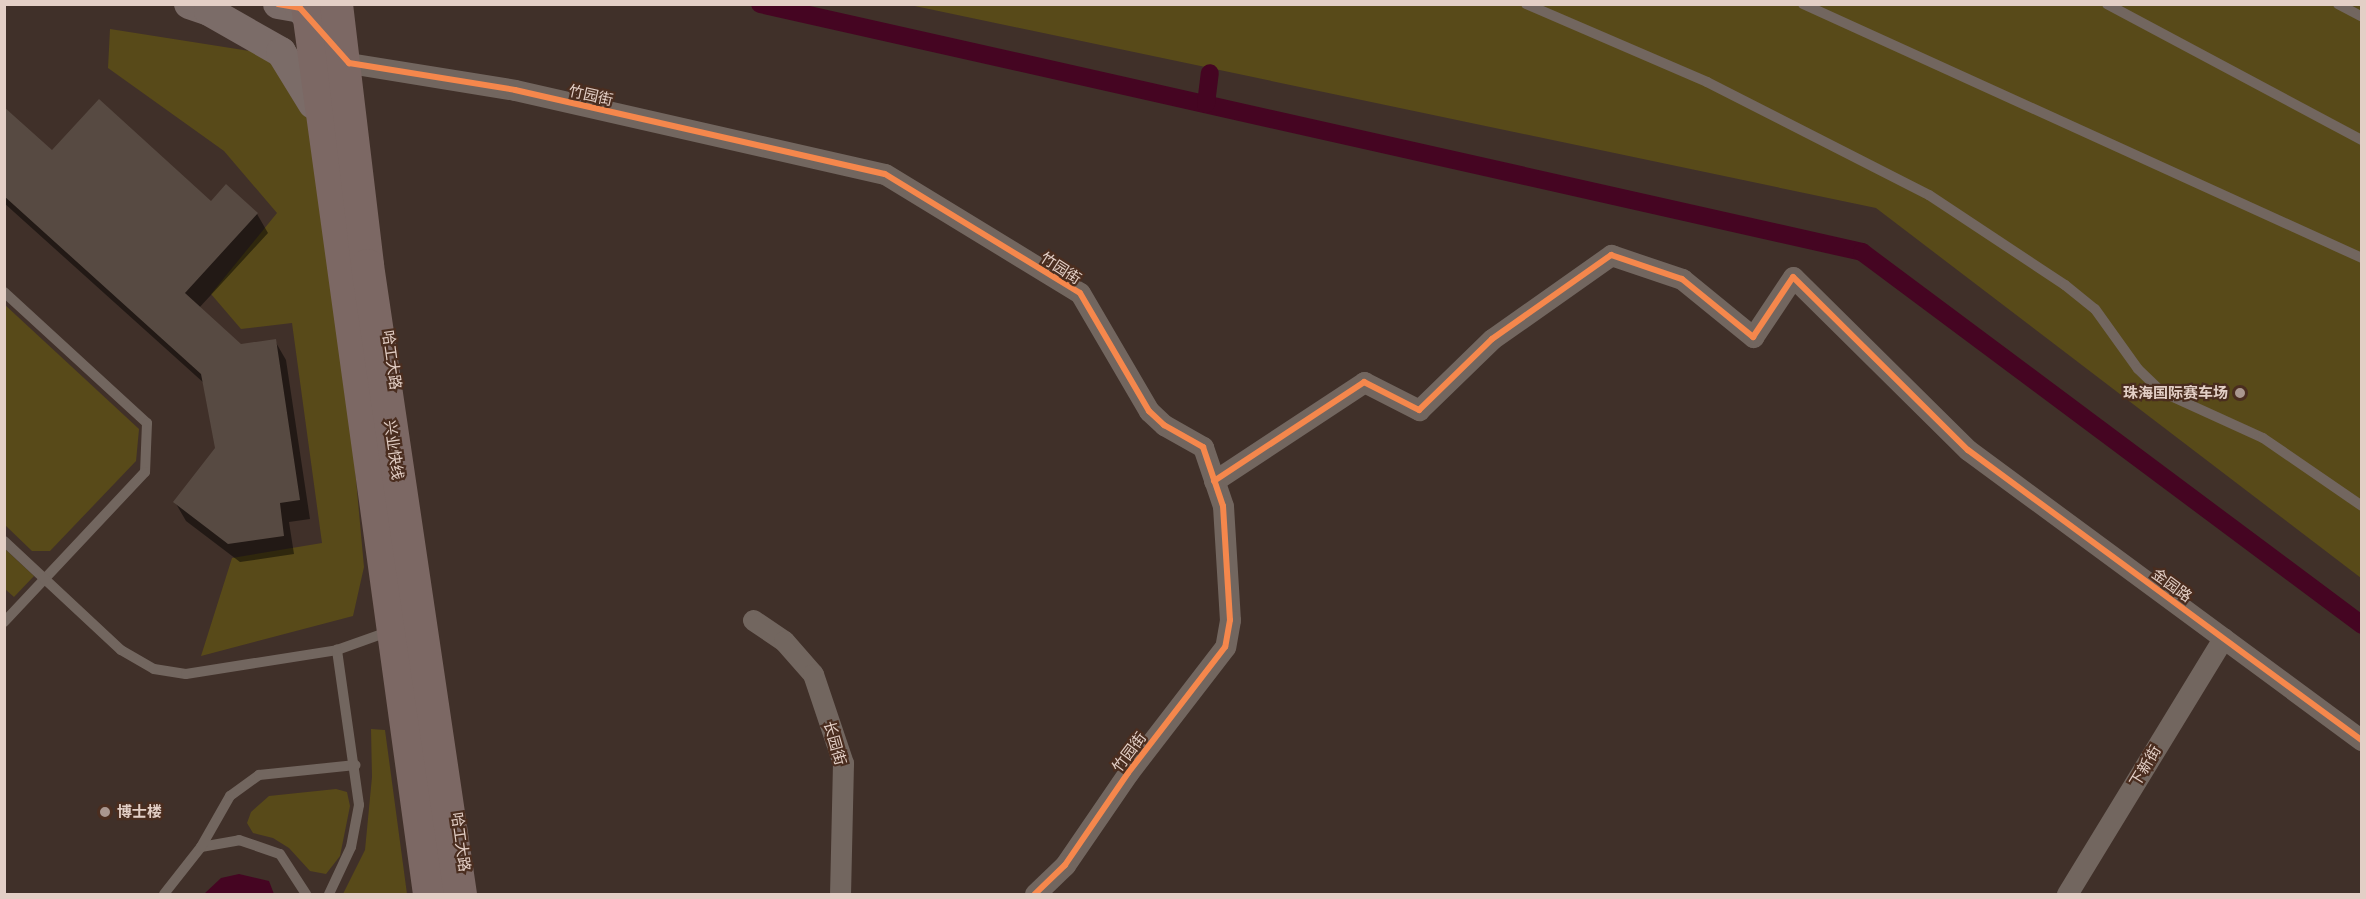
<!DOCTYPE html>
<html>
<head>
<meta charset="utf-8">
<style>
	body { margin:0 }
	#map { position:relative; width:2366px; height:899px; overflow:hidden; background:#403029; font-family:"PT Sans Narrow","Noto Sans SC",sans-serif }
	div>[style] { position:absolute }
	.green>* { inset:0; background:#584a19 }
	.water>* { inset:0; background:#450522 }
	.shadow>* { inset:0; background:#0007 }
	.canal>* { height:18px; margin:-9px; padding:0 9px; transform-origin:9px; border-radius:9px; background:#450522 }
	.building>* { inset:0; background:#574a42 }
	.lane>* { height:10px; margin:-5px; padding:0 5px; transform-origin:5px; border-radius:5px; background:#72665f }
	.street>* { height:21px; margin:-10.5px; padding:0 10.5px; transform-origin:10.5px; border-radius:10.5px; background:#72665f }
	.secondary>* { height:30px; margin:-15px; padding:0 15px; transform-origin:15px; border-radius:15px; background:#7b6c68 }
	.highway>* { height:33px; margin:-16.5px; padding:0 16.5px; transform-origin:16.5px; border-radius:16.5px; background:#7c6864 }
	.cycleway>* { height:6px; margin:-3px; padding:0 3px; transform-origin:3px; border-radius:3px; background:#f5874c }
	.dots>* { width:16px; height:16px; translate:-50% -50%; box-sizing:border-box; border:3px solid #4a2d1f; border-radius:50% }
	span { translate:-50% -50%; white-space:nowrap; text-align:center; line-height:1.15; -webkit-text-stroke:4.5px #4a2d1f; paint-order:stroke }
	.street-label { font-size:15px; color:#e3cfc6 }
	.poi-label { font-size:15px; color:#e3cfc6; font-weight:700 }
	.right { translate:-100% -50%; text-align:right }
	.left { translate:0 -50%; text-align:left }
	.frame { position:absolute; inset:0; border:6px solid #e3cfc6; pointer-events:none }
</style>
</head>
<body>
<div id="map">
	<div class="green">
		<i style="clip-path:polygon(910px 5px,2361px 5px,2361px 578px,1876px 208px)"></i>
		<i style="clip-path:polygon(110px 29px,262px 53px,302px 74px,342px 326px,364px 567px,353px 616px,201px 656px,232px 558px,322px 543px,292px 323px,241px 329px,211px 294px,277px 213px,224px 151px,108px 68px)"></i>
		<i style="clip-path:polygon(4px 304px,139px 429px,136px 461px,50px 551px,32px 551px,5px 525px)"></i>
		<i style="clip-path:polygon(5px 549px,34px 576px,14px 597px,5px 589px)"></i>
		<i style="clip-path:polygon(371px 729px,385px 730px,407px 894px,343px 894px,365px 850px,372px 777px)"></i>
		<i style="clip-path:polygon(336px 789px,347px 792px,350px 806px,340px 856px,326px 874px,310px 871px,289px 848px,273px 838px,253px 833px,247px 823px,251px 812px,269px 796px)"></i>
	</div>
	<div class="water">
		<i style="clip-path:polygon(239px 874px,269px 881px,274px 894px,204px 894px,221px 878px)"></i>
	</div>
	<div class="shadow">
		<i style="clip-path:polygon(4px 109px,52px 152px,212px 203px,227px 187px,257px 214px,268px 233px,199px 308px,241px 346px,275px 341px,286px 360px,310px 519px,289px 522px,294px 554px,240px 562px,186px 521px,175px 502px,216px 449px,205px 384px,4px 203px)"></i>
	</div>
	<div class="canal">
		<i style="left:760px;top:4px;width:1130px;rotate:12.68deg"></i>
		<i style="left:1862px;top:252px;width:624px;rotate:36.72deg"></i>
		<i style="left:1206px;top:104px;width:31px;rotate:-83deg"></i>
	</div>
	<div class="building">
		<i style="clip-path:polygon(99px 99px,211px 201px,226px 184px,258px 213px,185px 293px,241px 344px,276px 339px,300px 500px,280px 503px,284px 536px,228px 544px,173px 502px,215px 448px,201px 374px,4px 196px,4px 107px,52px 150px)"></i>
	</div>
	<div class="lane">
		<i style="left:1526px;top:4px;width:197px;rotate:23.3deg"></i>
		<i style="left:1707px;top:82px;width:249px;rotate:27deg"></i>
		<i style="left:1929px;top:195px;width:163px;rotate:33.5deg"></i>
		<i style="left:2065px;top:285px;width:38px;rotate:39deg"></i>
		<i style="left:2095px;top:309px;width:74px;rotate:54.4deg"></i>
		<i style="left:2138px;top:369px;width:33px;rotate:44deg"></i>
		<i style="left:2162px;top:392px;width:111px;rotate:24.5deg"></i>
		<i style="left:2263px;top:438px;width:120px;rotate:34.5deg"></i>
		<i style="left:1803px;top:4px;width:614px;rotate:24.44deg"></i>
		<i style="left:2107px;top:4px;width:289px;rotate:28.1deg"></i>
		<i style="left:2338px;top:4px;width:27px;rotate:28deg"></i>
		<i style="left:4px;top:292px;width:194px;rotate:42.5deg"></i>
		<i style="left:147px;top:423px;width:49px;rotate:92.3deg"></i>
		<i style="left:145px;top:472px;width:206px;rotate:133.2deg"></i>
		<i style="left:4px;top:541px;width:160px;rotate:43deg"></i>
		<i style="left:121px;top:650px;width:38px;rotate:30deg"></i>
		<i style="left:154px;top:669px;width:32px;rotate:9deg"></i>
		<i style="left:186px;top:674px;width:153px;rotate:-9deg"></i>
		<i style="left:337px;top:650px;width:48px;rotate:-19.6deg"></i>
		<i style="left:201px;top:847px;width:39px;rotate:-10deg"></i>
		<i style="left:239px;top:840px;width:43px;rotate:18.9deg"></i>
		<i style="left:280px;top:854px;width:48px;rotate:57deg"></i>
		<i style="left:164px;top:894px;width:60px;rotate:-51.8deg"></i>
		<i style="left:201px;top:847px;width:59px;rotate:-60.4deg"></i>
		<i style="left:230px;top:796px;width:36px;rotate:-36deg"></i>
		<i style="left:259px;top:775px;width:97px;rotate:-5.9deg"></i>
		<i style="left:329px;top:894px;width:52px;rotate:-64.9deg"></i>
		<i style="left:351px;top:847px;width:43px;rotate:-79.2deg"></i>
		<i style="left:359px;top:805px;width:157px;rotate:-98.1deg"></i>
	</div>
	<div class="street">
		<i style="left:349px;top:63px;width:168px;rotate:9.2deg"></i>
		<i style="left:515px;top:90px;width:379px;rotate:12.8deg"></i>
		<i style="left:885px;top:174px;width:228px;rotate:31.4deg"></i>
		<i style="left:1080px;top:293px;width:137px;rotate:59.7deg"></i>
		<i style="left:1149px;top:411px;width:21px;rotate:43deg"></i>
		<i style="left:1164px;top:425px;width:45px;rotate:29.4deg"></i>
		<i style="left:1203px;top:447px;width:62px;rotate:71.3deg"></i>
		<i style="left:1223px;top:506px;width:114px;rotate:86.5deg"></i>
		<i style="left:1230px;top:620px;width:27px;rotate:100deg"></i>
		<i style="left:1225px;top:647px;width:159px;rotate:127.6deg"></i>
		<i style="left:1128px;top:773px;width:112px;rotate:124.4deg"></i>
		<i style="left:1065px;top:865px;width:42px;rotate:136deg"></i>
		<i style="left:1214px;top:481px;width:180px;rotate:-33.4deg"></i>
		<i style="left:1364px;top:382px;width:62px;rotate:27deg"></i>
		<i style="left:1419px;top:410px;width:102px;rotate:-44.2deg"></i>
		<i style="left:1492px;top:339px;width:146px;rotate:-35.2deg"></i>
		<i style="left:1611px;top:255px;width:75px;rotate:18.7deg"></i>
		<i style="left:1682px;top:279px;width:92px;rotate:39.2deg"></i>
		<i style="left:1753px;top:337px;width:72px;rotate:-56.3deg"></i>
		<i style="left:1793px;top:277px;width:246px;rotate:44.7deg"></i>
		<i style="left:1968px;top:450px;width:489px;rotate:36.4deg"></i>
		<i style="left:753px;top:620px;width:37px;rotate:34deg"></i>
		<i style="left:784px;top:641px;width:44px;rotate:48.7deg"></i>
		<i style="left:813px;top:674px;width:94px;rotate:71.4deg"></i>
		<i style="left:843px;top:763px;width:131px;rotate:91.3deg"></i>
		<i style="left:2067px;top:894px;width:300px;rotate:-58.6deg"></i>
	</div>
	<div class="secondary">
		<i style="left:189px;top:4px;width:21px;rotate:19deg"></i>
		<i style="left:209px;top:11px;width:83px;rotate:29.7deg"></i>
		<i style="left:281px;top:52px;width:61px;rotate:58.4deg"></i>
		<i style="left:278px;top:4px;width:22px;rotate:10deg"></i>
		<i style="left:300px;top:8px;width:32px;rotate:49deg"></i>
	</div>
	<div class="highway">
		<i style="left:307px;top:4px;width:898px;rotate:82.19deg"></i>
		<i style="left:336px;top:4px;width:263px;rotate:83.2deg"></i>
		<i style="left:367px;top:265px;width:636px;rotate:81.59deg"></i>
	</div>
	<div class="cycleway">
		<i style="left:278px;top:4px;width:22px;rotate:10deg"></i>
		<i style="left:300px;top:8px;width:74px;rotate:48.3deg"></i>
		<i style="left:349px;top:63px;width:168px;rotate:9.2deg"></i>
		<i style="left:515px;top:90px;width:379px;rotate:12.8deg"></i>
		<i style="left:885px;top:174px;width:228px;rotate:31.4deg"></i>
		<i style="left:1080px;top:293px;width:137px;rotate:59.7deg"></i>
		<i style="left:1149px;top:411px;width:21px;rotate:43deg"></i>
		<i style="left:1164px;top:425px;width:45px;rotate:29.4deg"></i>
		<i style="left:1203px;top:447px;width:62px;rotate:71.3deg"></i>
		<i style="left:1223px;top:506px;width:114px;rotate:86.5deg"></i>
		<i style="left:1230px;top:620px;width:27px;rotate:100deg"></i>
		<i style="left:1225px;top:647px;width:159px;rotate:127.6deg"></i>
		<i style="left:1128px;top:773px;width:112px;rotate:124.4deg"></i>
		<i style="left:1065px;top:865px;width:42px;rotate:136deg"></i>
		<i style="left:1214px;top:481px;width:180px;rotate:-33.4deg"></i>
		<i style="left:1364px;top:382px;width:62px;rotate:27deg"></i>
		<i style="left:1419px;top:410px;width:102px;rotate:-44.2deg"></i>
		<i style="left:1492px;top:339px;width:146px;rotate:-35.2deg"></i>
		<i style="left:1611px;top:255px;width:75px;rotate:18.7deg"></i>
		<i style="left:1682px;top:279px;width:92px;rotate:39.2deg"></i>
		<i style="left:1753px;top:337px;width:72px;rotate:-56.3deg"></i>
		<i style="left:1793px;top:277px;width:246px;rotate:44.7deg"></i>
		<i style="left:1968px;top:450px;width:489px;rotate:36.4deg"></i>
	</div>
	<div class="dots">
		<i style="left:2240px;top:393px;background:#aa978f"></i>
		<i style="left:105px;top:812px;background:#aa978f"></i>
	</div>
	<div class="street-label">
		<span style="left:591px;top:95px;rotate:13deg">竹园街</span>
		<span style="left:1061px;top:268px;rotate:33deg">竹园街</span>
		<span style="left:392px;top:360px;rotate:82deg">哈工大路</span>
		<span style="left:394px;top:450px;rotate:82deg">兴业快线</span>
		<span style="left:2172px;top:585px;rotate:36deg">金园路</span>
		<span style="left:835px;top:743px;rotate:74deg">长园街</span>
		<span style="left:1129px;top:752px;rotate:-53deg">竹园街</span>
		<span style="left:2145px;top:766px;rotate:-59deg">下新街</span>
		<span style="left:461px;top:842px;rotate:82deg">哈工大路</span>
	</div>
	<div class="poi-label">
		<span class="right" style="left:2228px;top:393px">珠海国际赛车场</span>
		<span class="left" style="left:117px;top:812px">博士楼</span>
	</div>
	<div class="frame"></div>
</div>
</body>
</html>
